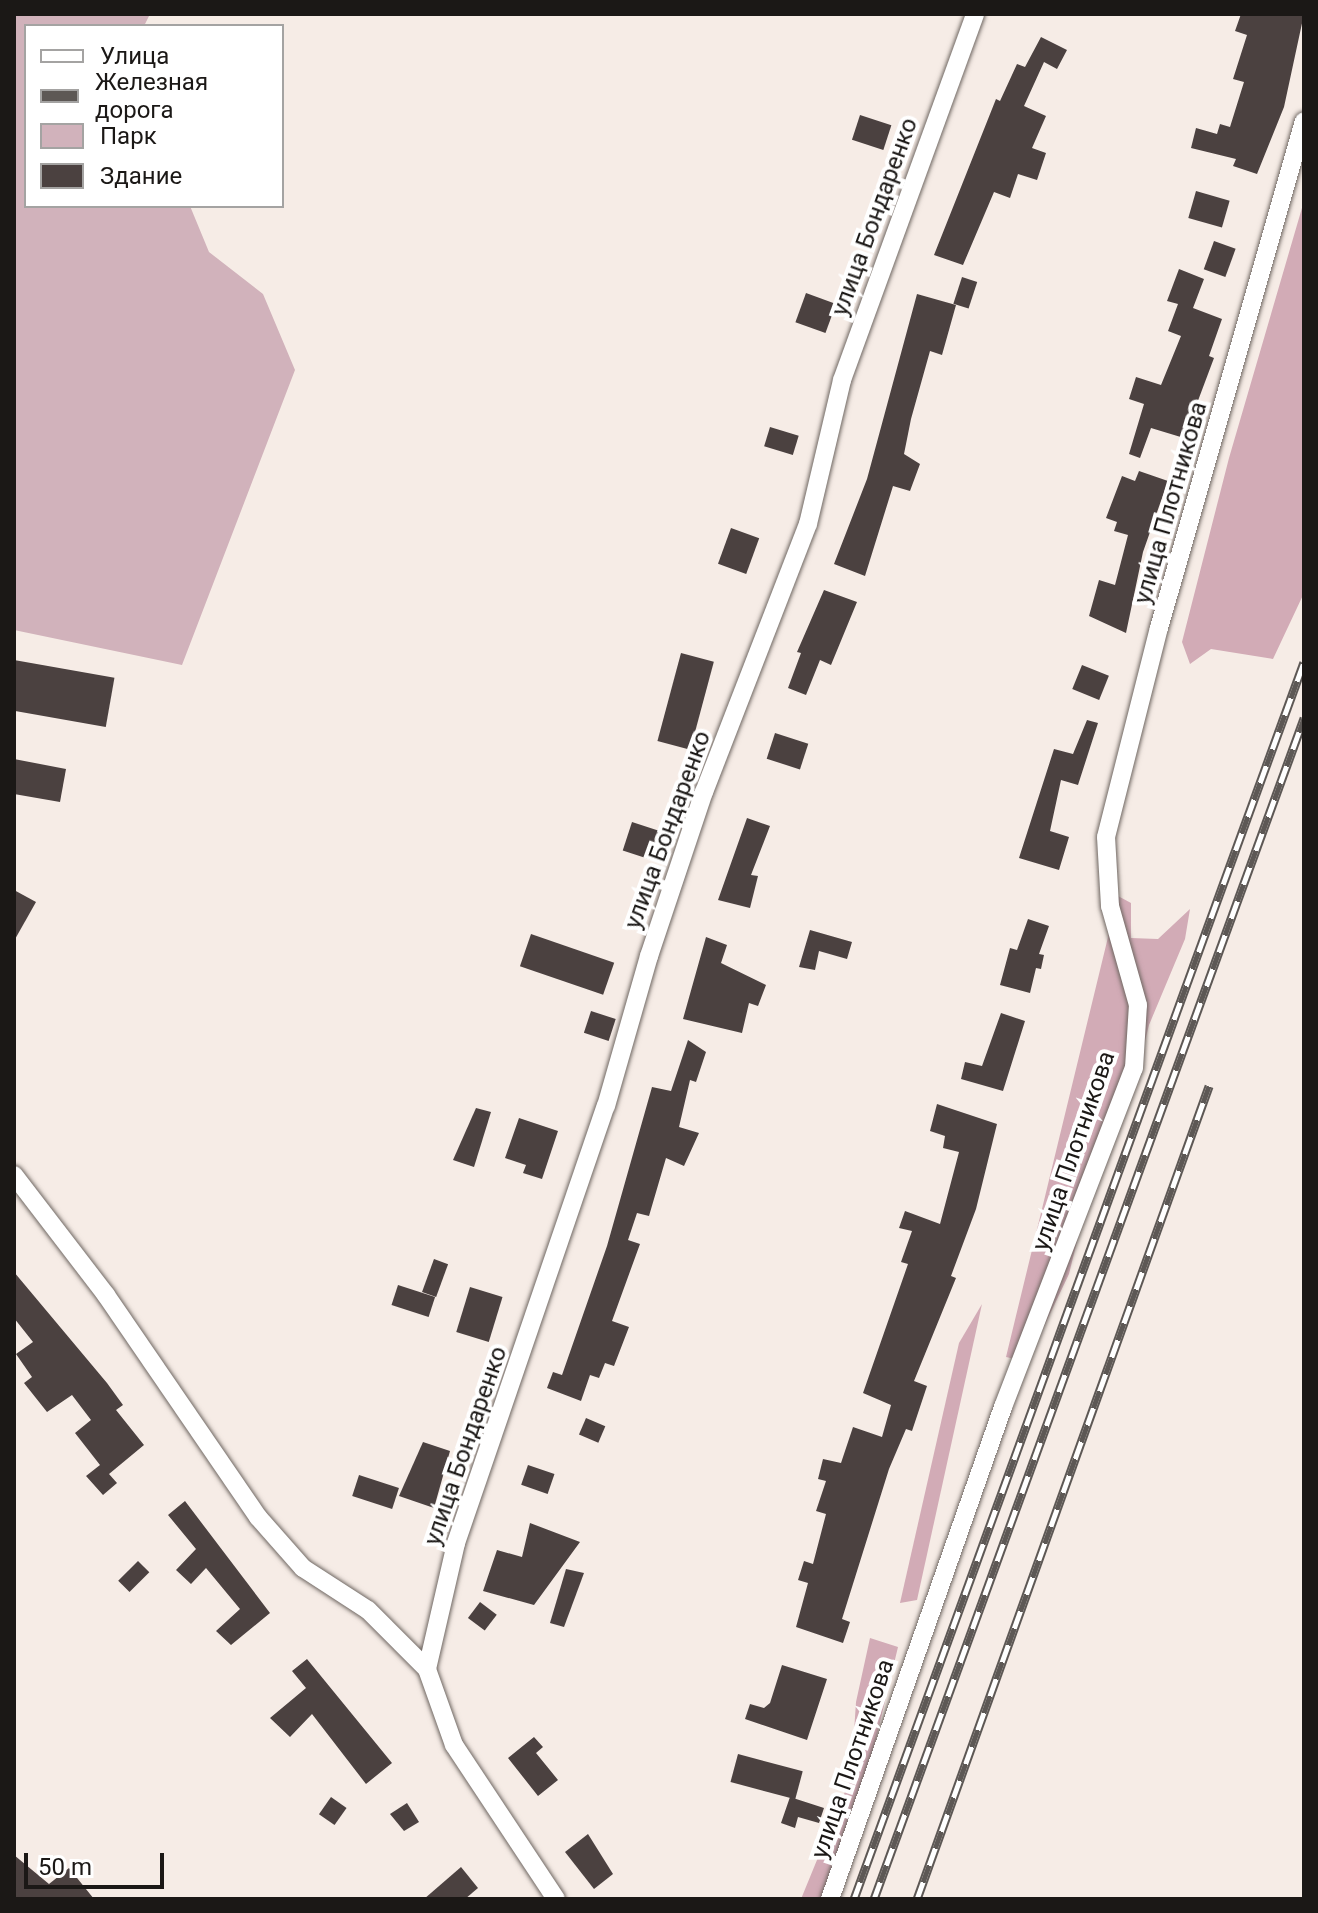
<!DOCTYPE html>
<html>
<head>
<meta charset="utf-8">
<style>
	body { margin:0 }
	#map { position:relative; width:1318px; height:1913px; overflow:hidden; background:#f6ece6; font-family:Roboto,sans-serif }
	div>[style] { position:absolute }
	.green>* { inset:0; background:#d1b2bb }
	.forest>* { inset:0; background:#d2abb6 }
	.building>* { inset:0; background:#4b4140; transform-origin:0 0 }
	.roads { filter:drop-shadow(0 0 2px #6f6762) drop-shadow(0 0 2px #6f6762) }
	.minor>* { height:18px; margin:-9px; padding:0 9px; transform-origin:9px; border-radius:9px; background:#fff }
	.rail>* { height:9px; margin-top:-4.5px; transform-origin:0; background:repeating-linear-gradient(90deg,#fff 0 18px,#5d5855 0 36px); box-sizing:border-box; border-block:2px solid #5d5855 }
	span { translate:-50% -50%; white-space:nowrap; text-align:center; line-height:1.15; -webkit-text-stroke:8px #fff; paint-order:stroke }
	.street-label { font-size:24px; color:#1b1816 }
	.frame { position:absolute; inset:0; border:16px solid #1b1816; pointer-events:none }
	.legend { position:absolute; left:24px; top:24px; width:260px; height:184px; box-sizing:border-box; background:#fff; border:2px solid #a4a3a2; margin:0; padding:10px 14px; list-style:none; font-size:24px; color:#1b1816 }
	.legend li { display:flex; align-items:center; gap:16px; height:40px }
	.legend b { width:40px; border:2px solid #a4a3a2 }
	.scale { position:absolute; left:24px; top:1853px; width:140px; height:36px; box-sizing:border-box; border:4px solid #1b1816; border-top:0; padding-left:10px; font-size:24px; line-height:28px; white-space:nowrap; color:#1b1816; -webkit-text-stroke:6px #fff; paint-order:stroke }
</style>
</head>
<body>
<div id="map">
	<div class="green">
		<i style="clip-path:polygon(14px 14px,150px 14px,144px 26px,26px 26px,26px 206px,190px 206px,209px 252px,263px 294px,295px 370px,182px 665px,14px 630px)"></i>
	</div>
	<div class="forest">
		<i style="clip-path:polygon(1304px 201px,1304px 593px,1273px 659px,1211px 649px,1190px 664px,1182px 642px,1229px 458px)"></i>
		<i style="clip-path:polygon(1118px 896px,1131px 903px,1131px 938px,1158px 939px,1190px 909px,1185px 939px,1149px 1025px,1131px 1097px,1092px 1180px,1069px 1274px,1027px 1362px,1006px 1357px)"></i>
		<i style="clip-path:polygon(982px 1304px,917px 1600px,900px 1603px,959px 1343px)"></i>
		<i style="clip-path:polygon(870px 1638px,898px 1647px,871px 1760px,822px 1899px,801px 1899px,851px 1777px,856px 1702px)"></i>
	</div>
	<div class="building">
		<i style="clip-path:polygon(1241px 14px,1304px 14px,1284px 107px,1257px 174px,1233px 166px,1236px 159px,1191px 148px,1196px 128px,1217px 134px,1220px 124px,1230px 127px,1244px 82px,1233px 79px,1247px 35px,1235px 31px)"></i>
		<i style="clip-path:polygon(1041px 37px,1067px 50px,1057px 69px,1044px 62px,1024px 106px,1046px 116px,1032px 148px,1046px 153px,1037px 180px,1018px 174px,1010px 198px,994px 192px,963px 265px,934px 255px,996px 99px,1000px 101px,1017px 64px,1025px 67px)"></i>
		<i style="left:860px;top:115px;width:33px;height:26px;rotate:18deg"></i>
		<i style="left:1196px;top:191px;width:35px;height:28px;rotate:16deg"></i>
		<i style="left:1214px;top:241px;width:23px;height:30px;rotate:20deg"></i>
		<i style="clip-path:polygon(1179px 269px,1204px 279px,1193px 308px,1222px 319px,1209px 356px,1214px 358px,1184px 438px,1151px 428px,1140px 458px,1129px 454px,1144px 404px,1129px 399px,1136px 377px,1161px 385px,1181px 336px,1168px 331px,1178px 304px,1167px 301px)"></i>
		<i style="left:962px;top:277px;width:16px;height:28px;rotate:18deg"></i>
		<i style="left:806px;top:293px;width:32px;height:31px;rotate:20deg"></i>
		<i style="clip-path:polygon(917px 294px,956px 305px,942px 355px,930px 351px,911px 419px,904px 454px,920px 464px,910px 491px,893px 486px,865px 576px,834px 564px,867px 479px)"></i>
		<i style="left:770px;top:427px;width:30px;height:20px;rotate:17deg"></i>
		<i style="clip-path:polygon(1139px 471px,1168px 481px,1143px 552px,1126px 633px,1089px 616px,1099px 580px,1115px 585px,1128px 535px,1114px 531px,1117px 522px,1106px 518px,1122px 476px,1135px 481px)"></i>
		<i style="left:731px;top:528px;width:30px;height:38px;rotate:20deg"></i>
		<i style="clip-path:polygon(824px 590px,857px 602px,831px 665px,820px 660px,806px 695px,788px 688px,801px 653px,797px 652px)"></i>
		<i style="left:681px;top:653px;width:34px;height:91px;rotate:15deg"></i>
		<i style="left:14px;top:660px;width:102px;height:50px;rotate:10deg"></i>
		<i style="left:1082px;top:665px;width:29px;height:26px;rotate:22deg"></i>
		<i style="clip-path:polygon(1087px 720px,1098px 723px,1078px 785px,1061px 780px,1050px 831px,1069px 837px,1059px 870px,1019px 858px,1054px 749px,1073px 754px)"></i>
		<i style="left:775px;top:733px;width:35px;height:27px;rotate:18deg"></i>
		<i style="clip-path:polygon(14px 759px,66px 769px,60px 802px,14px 794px)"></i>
		<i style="clip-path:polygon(747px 818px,770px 826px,751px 875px,758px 876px,750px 908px,718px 900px)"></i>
		<i style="left:632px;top:822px;width:29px;height:30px;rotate:18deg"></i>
		<i style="clip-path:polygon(14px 890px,36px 902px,14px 941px)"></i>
		<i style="clip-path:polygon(1028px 919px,1049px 926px,1039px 954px,1044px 955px,1041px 969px,1036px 968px,1030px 993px,1000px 985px,1010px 948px,1017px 950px)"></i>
		<i style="clip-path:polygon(810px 930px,852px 942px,847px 959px,819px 951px,815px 970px,799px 967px)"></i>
		<i style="left:531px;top:934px;width:88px;height:34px;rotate:19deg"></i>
		<i style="clip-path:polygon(706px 937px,727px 945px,721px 963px,766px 985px,758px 1006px,749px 1003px,742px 1033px,683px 1019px)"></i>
		<i style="left:591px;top:1011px;width:26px;height:23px;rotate:18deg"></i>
		<i style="clip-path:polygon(1001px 1013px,1025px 1021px,1003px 1091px,961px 1079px,965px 1062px,982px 1066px)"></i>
		<i style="clip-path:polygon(688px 1040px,706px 1052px,696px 1082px,690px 1080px,679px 1127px,699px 1133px,684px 1166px,666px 1158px,649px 1216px,637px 1213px,628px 1240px,640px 1244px,612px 1321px,629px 1327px,614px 1366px,605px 1363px,599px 1378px,590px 1375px,581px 1401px,547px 1388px,553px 1372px,562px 1375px,607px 1246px,652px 1087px,671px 1091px)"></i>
		<i style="clip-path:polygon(937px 1104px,997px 1124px,976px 1209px,951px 1276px,956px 1278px,914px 1381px,927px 1386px,912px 1431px,906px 1429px,889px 1469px,842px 1619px,850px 1622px,843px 1643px,796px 1627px,808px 1583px,798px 1580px,804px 1561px,813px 1564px,826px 1514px,816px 1511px,826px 1481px,818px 1479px,823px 1459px,841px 1463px,853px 1427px,882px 1437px,891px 1405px,863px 1393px,908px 1264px,901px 1262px,912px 1231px,899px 1228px,905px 1211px,940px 1224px,959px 1152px,943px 1148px,945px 1136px,930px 1131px)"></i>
		<i style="clip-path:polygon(476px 1108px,491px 1112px,474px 1167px,453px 1160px)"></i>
		<i style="clip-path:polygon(519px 1118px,558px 1131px,542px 1179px,523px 1173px,526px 1165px,505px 1158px)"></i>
		<i style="left:434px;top:1259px;width:15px;height:35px;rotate:20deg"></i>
		<i style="clip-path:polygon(14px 1272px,107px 1383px,123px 1405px,116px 1410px,144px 1445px,109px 1474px,117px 1483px,103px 1495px,86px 1476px,100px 1465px,75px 1433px,91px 1420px,72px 1395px,47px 1412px,24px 1383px,32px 1377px,16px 1354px,33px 1342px,14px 1318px)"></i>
		<i style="left:398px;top:1285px;width:39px;height:21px;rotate:18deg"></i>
		<i style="left:470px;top:1287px;width:34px;height:47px;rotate:17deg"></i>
		<i style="left:586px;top:1418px;width:21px;height:18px;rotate:23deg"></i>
		<i style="clip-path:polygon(423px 1442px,450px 1451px,434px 1508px,399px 1496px)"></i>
		<i style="left:528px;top:1465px;width:28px;height:21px;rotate:19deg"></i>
		<i style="left:359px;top:1475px;width:42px;height:22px;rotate:18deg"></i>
		<i style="clip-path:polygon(185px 1501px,270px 1613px,231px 1645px,216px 1631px,240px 1609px,206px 1568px,191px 1584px,176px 1570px,196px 1549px,168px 1515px)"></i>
		<i style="clip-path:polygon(530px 1523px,580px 1542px,534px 1605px,483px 1591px,497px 1550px,522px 1557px)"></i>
		<i style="left:138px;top:1561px;width:16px;height:28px;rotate:45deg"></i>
		<i style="clip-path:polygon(566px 1569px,584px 1573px,564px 1627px,550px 1623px)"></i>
		<i style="left:480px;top:1602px;width:21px;height:20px;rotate:37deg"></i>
		<i style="clip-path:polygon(307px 1659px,392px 1763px,366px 1784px,312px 1714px,290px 1737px,270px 1718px,306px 1688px,292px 1671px)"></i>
		<i style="clip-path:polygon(782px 1665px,827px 1679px,807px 1740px,745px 1719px,750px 1704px,764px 1708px,770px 1703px)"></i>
		<i style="clip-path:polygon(534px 1737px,543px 1747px,536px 1753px,558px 1780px,538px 1796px,508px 1758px)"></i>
		<i style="left:738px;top:1754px;width:67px;height:29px;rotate:15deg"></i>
		<i style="left:331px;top:1797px;width:19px;height:21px;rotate:35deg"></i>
		<i style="clip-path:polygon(790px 1797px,824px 1808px,819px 1823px,798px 1817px,795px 1828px,781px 1823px)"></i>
		<i style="clip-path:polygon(407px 1803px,419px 1822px,404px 1831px,390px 1814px)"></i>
		<i style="clip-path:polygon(588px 1834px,613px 1874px,594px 1889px,565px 1852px)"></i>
		<i style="clip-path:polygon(14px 1855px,49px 1884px,69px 1868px,94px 1899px,14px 1899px)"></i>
		<i style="clip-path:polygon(461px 1867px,478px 1888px,465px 1899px,424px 1899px)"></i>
	</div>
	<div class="roads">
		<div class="minor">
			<i style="left:14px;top:1175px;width:151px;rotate:52.5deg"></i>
			<i style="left:106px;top:1295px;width:269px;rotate:55.6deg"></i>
			<i style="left:258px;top:1517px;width:68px;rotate:48.6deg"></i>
			<i style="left:303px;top:1568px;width:77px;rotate:32.9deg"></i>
			<i style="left:368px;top:1610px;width:83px;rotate:45deg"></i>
			<i style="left:556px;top:1899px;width:185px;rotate:-123.5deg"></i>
			<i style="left:454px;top:1745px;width:81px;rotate:-109.6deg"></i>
			<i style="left:427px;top:1669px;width:129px;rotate:-77deg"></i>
			<i style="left:456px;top:1543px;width:462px;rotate:-71.1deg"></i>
			<i style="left:606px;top:1106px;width:156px;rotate:-74deg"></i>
			<i style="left:649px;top:956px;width:173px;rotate:-71.5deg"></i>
			<i style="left:704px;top:792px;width:287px;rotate:-68.8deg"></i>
			<i style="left:808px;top:524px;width:148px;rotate:-76.7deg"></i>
			<i style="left:842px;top:380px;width:389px;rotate:-70deg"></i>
			<i style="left:830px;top:1899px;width:522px;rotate:-70.63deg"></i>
			<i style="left:1003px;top:1407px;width:363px;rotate:-68.9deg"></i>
			<i style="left:1134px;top:1068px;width:63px;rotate:-86.4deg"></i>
			<i style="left:1138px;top:1005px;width:103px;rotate:-105.8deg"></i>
			<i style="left:1110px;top:906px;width:69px;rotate:-93.3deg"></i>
			<i style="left:1106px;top:837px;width:216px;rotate:-75.8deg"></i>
			<i style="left:1159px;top:628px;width:527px;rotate:-74.04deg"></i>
		</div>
	</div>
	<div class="rail">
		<i style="left:854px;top:1899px;width:1316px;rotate:-70.01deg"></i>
		<i style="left:874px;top:1899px;width:1257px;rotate:-69.99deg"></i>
		<i style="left:917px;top:1899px;width:864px;rotate:-70.24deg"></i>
	</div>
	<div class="street-label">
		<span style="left:875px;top:217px;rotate:-70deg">улица Бондаренко</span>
		<span style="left:1171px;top:503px;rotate:-74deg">улица Плотникова</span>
		<span style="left:668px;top:830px;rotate:-70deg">улица Бондаренко</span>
		<span style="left:1074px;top:1151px;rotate:-71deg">улица Плотникова</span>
		<span style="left:466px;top:1446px;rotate:-71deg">улица Бондаренко</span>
		<span style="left:853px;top:1759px;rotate:-71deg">улица Плотникова</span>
	</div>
	<div class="frame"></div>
	<ul class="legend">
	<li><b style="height:10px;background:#fff"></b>Улица</li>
	<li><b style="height:10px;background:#5d5855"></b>Железная дорога</li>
	<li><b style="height:22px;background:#d1b2bb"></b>Парк</li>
	<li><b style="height:22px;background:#4b4140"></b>Здание</li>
	</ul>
	<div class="scale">50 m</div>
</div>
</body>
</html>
